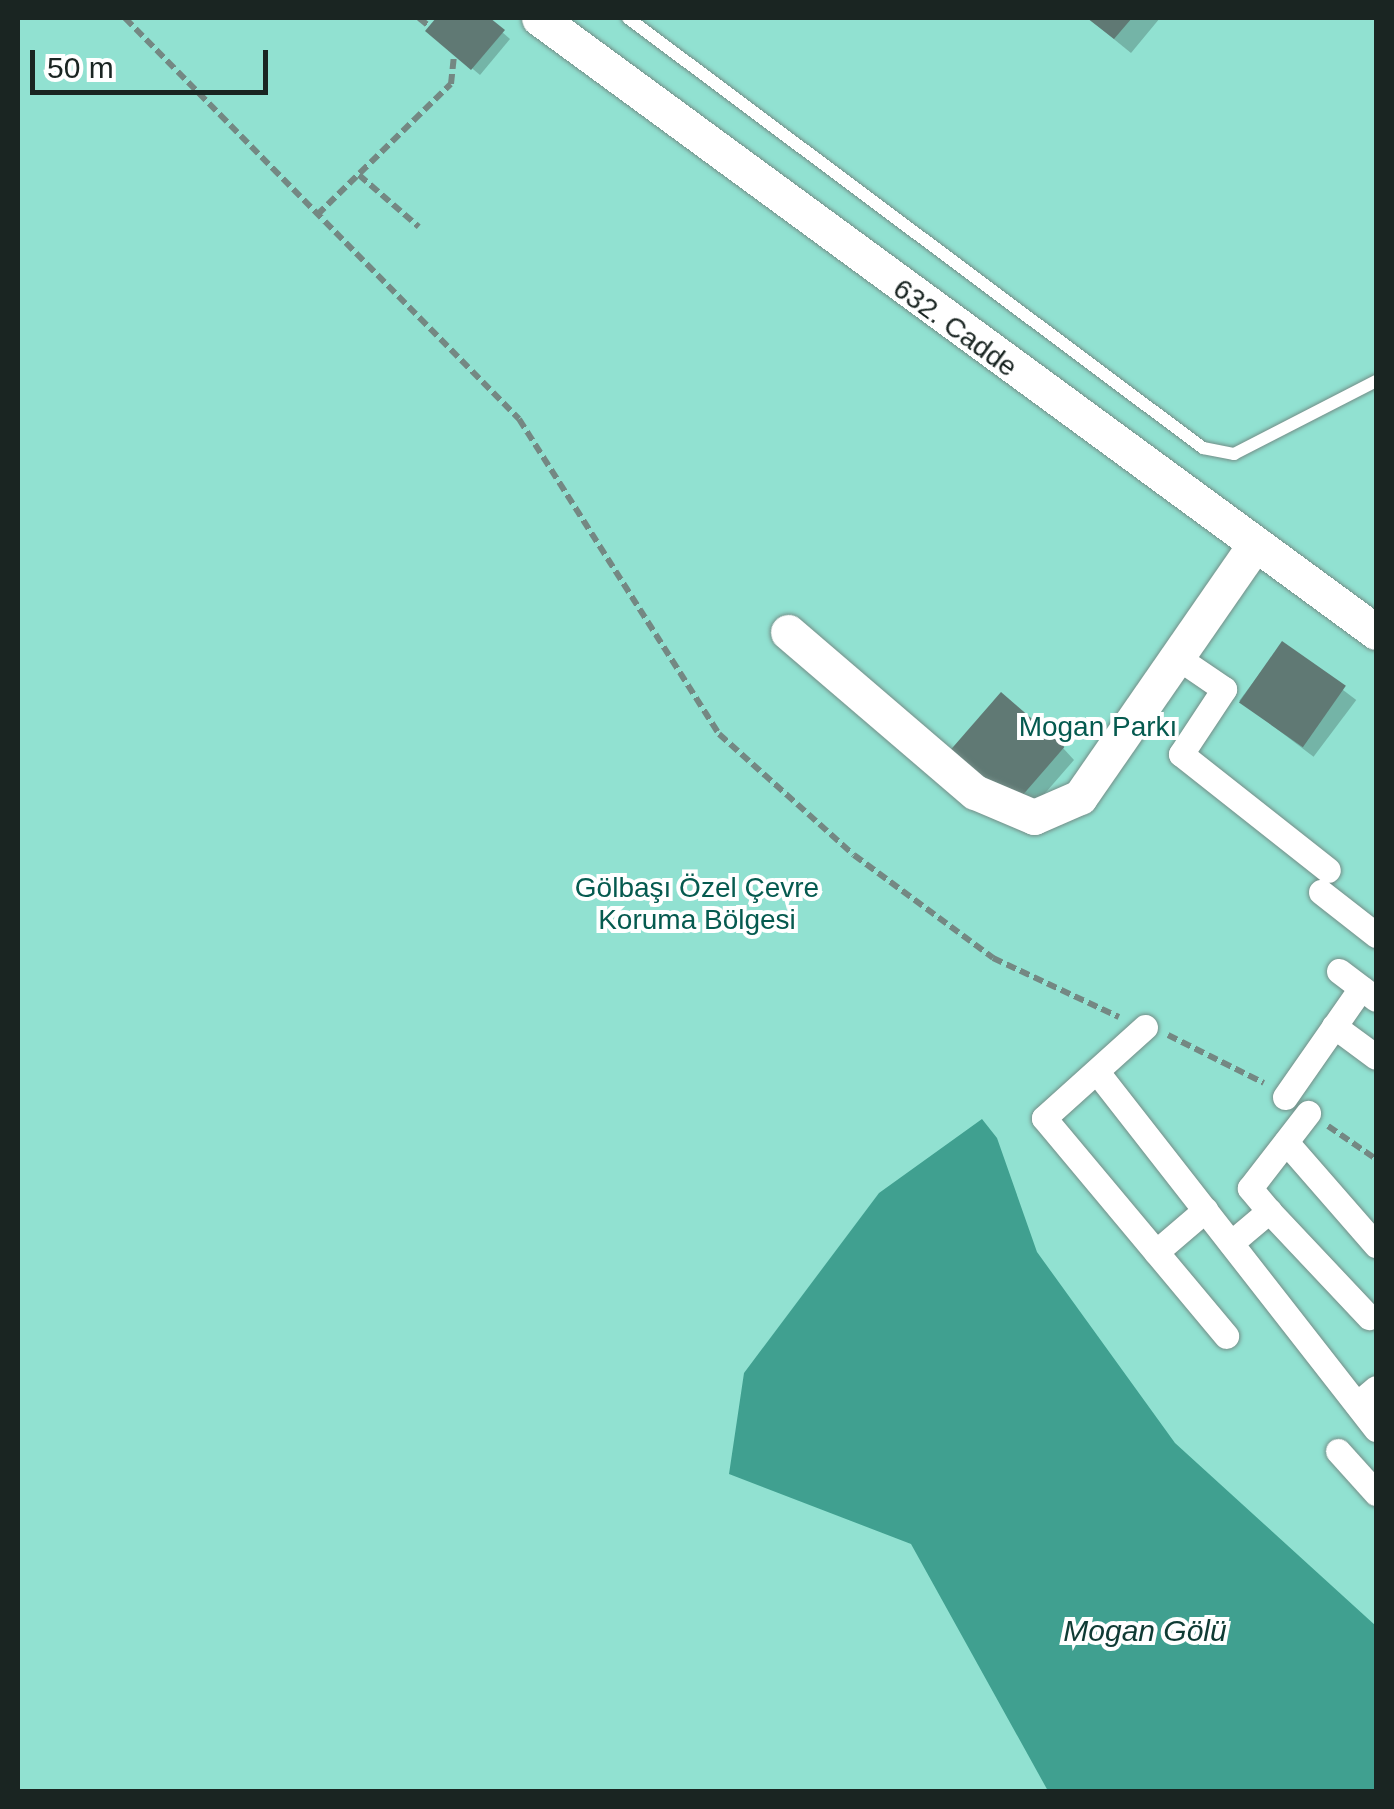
<!DOCTYPE html>
<html>
<head>
<meta charset="utf-8">
<style>
	body { margin:0 }
	#map { position:relative; width:1394px; height:1809px; overflow:hidden; background:#ceebe4; font-family:Arial,sans-serif }
	div>[style] { position:absolute }
	.green>* { inset:0; background:#91e1d1; transform-origin:0 0 }
	.water>* { inset:0; background:#40a090 }
	.shadow>* { inset:0; background:#0003; transform-origin:0 0 }
	.building>* { inset:0; background:#607974; transform-origin:0 0 }
	.path>* { height:6px; margin-top:-3px; transform-origin:0; background:repeating-linear-gradient(90deg,#748883 0 10px,transparent 0 15px) }
	.roads { filter:drop-shadow(0 0 2px #738d87) drop-shadow(0 0 2px #738d87) }
	.lane>* { height:12px; margin:-6px; padding:0 6px; transform-origin:6px; border-radius:6px; background:#fff }
	.street>* { height:25px; margin:-12.5px; padding:0 12.5px; transform-origin:12.5px; border-radius:12.5px; background:#fff }
	.secondary>* { height:35px; margin:-17.5px; padding:0 17.5px; transform-origin:17.5px; border-radius:17.5px; background:#fff }
	span { translate:-50% -50%; white-space:nowrap; text-align:center; line-height:1.15; -webkit-text-stroke:8px #fff; paint-order:stroke }
	.street-label { font-size:28px; color:#1a2522 }
	.park-label { font-size:28px; color:#055a4f }
	.water-label { font-size:30px; color:#0f3b34; font-style:italic }
	.frame { position:absolute; inset:0; border:20px solid #1a2522; pointer-events:none }
	.scale { position:absolute; left:30px; top:50px; width:238px; height:45px; box-sizing:border-box; border:5px solid #1a2522; border-top:0; padding-left:12px; font-size:30px; line-height:35px; white-space:nowrap; color:#1a2522; -webkit-text-stroke:8px #fff; paint-order:stroke }
</style>
</head>
<body>
<div id="map">
	<div class="green">
		<i style="left:18px;top:18px;width:1358px;height:1773px"></i>
	</div>
	<div class="water">
		<i style="clip-path:polygon(982px 1119px,997px 1138px,1037px 1252px,1175px 1443px,1376px 1626px,1376px 1791px,1048px 1791px,911px 1544px,729px 1474px,744px 1373px,879px 1193px)"></i>
	</div>
	<div class="shadow">
		<i style="clip-path:polygon(440px 18px,486px 18px,510px 39px,480px 75px,428px 31px)"></i>
		<i style="clip-path:polygon(1088px 18px,1160px 18px,1131px 53px)"></i>
		<i style="left:1282px;top:644px;width:93px;height:71px;rotate:37deg"></i>
		<i style="clip-path:polygon(1063px 748px,1074px 760px,1026px 815px,964px 762px)"></i>
	</div>
	<div class="building">
		<i style="clip-path:polygon(436px 18px,490px 18px,505px 30px,471px 70px,425px 31px)"></i>
		<i style="clip-path:polygon(1087px 18px,1132px 18px,1114px 39px)"></i>
		<i style="left:1282px;top:641px;width:78px;height:75px;rotate:35deg"></i>
		<i style="left:1001px;top:692px;width:84px;height:78px;rotate:41deg"></i>
	</div>
	<div class="path">
		<i style="left:125px;top:18px;width:562px;rotate:45.5deg"></i>
		<i style="left:519px;top:419px;width:373px;rotate:57.6deg"></i>
		<i style="left:719px;top:734px;width:181px;rotate:41.9deg"></i>
		<i style="left:854px;top:855px;width:173px;rotate:36.5deg"></i>
		<i style="left:993px;top:958px;width:139px;rotate:25.1deg"></i>
		<i style="left:419px;top:18px;width:13px;rotate:39deg"></i>
		<i style="left:359px;top:175px;width:79px;rotate:40.9deg"></i>
		<i style="left:317px;top:215px;width:187px;rotate:-44.4deg"></i>
		<i style="left:451px;top:84px;width:28px;rotate:-84deg"></i>
		<i style="left:1168px;top:1035px;width:107px;rotate:26.6deg"></i>
		<i style="left:1328px;top:1126px;width:58px;rotate:34.5deg"></i>
	</div>
	<div class="roads">
		<div class="lane">
			<i style="left:628px;top:18px;width:718px;rotate:36.79deg"></i>
			<i style="left:1203px;top:448px;width:32px;rotate:11deg"></i>
			<i style="left:1234px;top:454px;width:160px;rotate:-27.2deg"></i>
		</div>
		<div class="street">
			<i style="left:1177px;top:657px;width:57px;rotate:34.2deg"></i>
			<i style="left:1224px;top:689px;width:78px;rotate:123.5deg"></i>
			<i style="left:1181px;top:754px;width:187px;rotate:38.3deg"></i>
			<i style="left:1321px;top:892px;width:70px;rotate:38deg"></i>
			<i style="left:1339px;top:971px;width:46px;rotate:37.1deg"></i>
			<i style="left:1334px;top:1026px;width:52px;rotate:36.4deg"></i>
			<i style="left:1145px;top:1027px;width:136px;rotate:138deg"></i>
			<i style="left:1044px;top:1118px;width:284px;rotate:50.1deg"></i>
			<i style="left:1097px;top:1072px;width:453px;rotate:52deg"></i>
			<i style="left:1285px;top:1097px;width:133px;rotate:-55.1deg"></i>
			<i style="left:1286px;top:1142px;width:137px;rotate:48.9deg"></i>
			<i style="left:1269px;top:1211px;width:146px;rotate:46.7deg"></i>
			<i style="left:1231px;top:1243px;width:50px;rotate:-40.1deg"></i>
			<i style="left:1269px;top:1211px;width:30px;rotate:-130deg"></i>
			<i style="left:1250px;top:1188px;width:95px;rotate:-52.3deg"></i>
			<i style="left:1156px;top:1252px;width:65px;rotate:-40.6deg"></i>
			<i style="left:1357px;top:1404px;width:25px;rotate:-40deg"></i>
			<i style="left:1338px;top:1451px;width:57px;rotate:47.9deg"></i>
		</div>
		<div class="secondary">
			<i style="left:539px;top:18px;width:1038px;rotate:36.26deg"></i>
			<i style="left:788px;top:632px;width:246px;rotate:40.6deg"></i>
			<i style="left:975px;top:792px;width:64px;rotate:23deg"></i>
			<i style="left:1034px;top:817px;width:50px;rotate:-23.5deg"></i>
			<i style="left:1080px;top:797px;width:308px;rotate:-55.3deg"></i>
		</div>
	</div>
	<div class="street-label">
		<span style="left:955px;top:328px;rotate:36deg">632. Cadde</span>
	</div>
	<div class="park-label">
		<span style="left:1098px;top:727px">Mogan Parkı</span>
		<span style="left:697px;top:904px">Gölbaşı Özel Çevre<br>Koruma Bölgesi</span>
	</div>
	<div class="water-label">
		<span style="left:1145px;top:1631px">Mogan Gölü</span>
	</div>
	<div class="frame"></div>
	<div class="scale">50 m</div>
</div>
</body>
</html>
